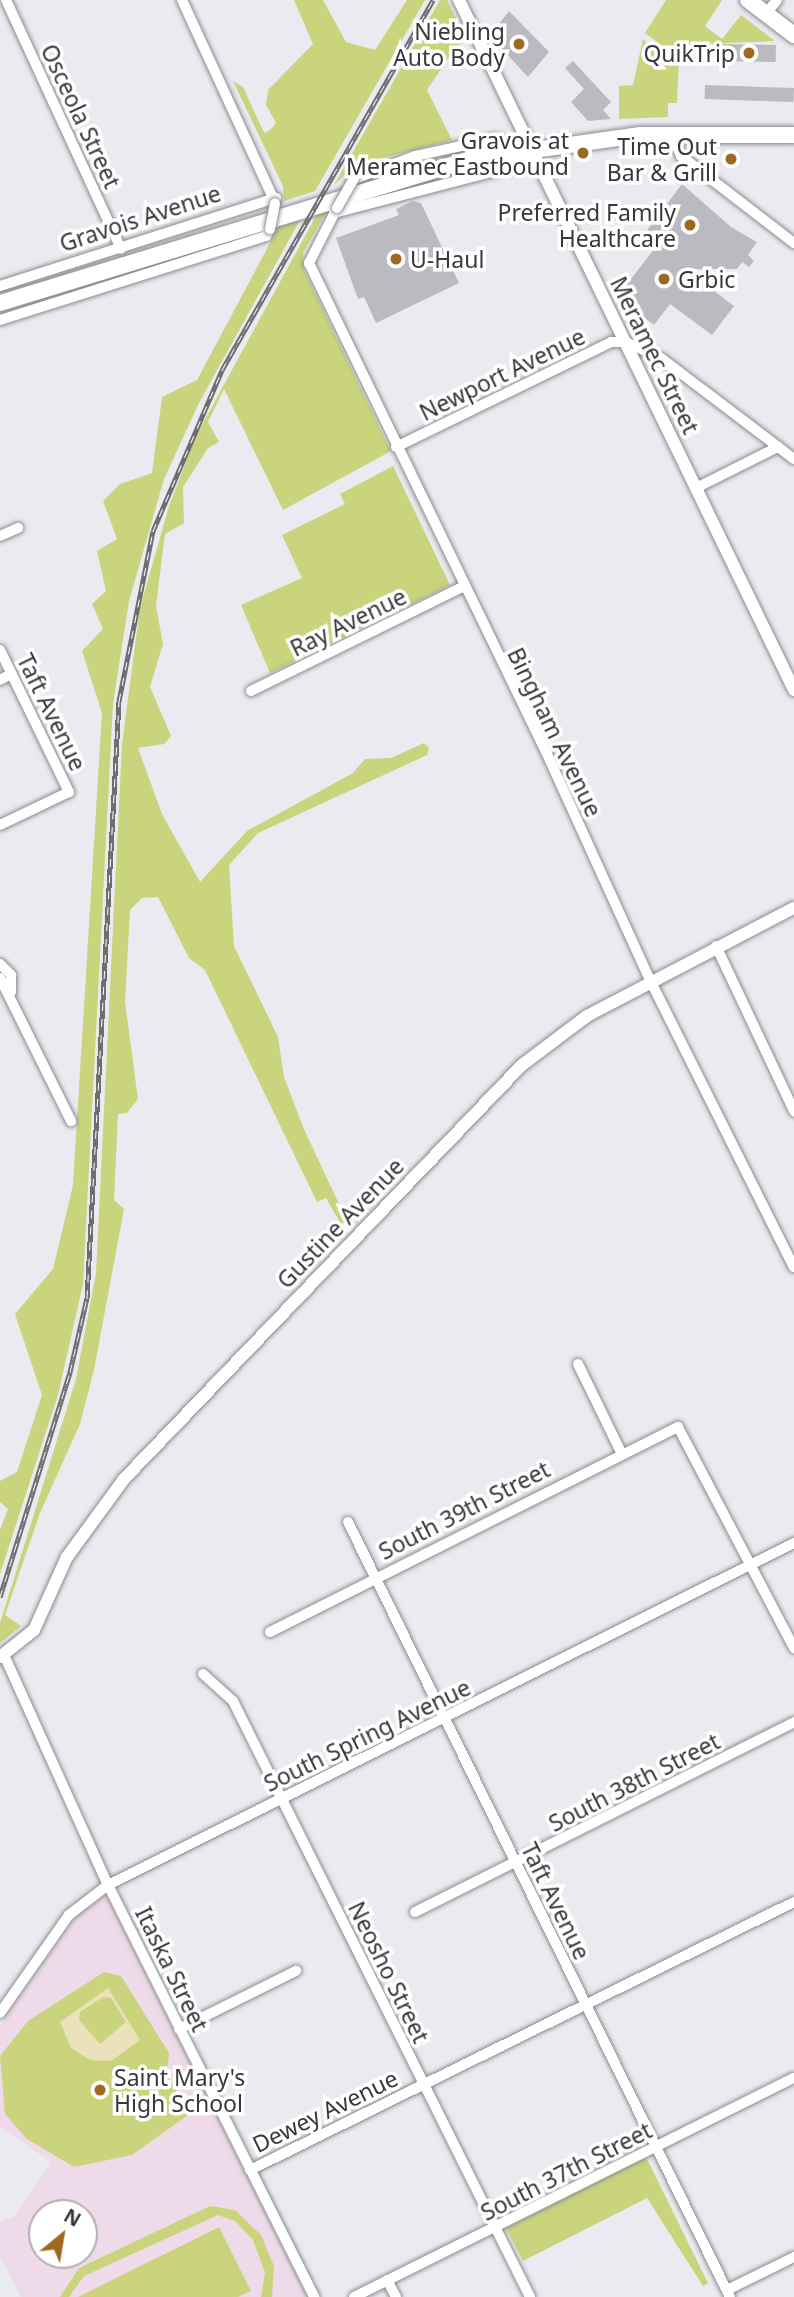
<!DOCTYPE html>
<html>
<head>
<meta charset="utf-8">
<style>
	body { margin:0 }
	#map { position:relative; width:794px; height:2297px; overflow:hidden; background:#eaebf0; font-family:"Noto Sans",sans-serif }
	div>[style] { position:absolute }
	.education>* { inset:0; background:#efdae9 }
	.green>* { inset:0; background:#c9d47d }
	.sand>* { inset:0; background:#ebe2bc }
	.building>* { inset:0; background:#babac0; transform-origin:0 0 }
	.roads { filter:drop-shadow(0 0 2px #8b8b90) drop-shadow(0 0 2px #8b8b90) }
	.minor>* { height:10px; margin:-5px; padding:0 5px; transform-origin:5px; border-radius:5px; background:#fff }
	.tertiary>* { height:12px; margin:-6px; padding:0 6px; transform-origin:6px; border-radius:6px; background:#fff }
	.primary>* { height:16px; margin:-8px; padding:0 8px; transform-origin:8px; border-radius:8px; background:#fff }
	.rail>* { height:5px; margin-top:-2.5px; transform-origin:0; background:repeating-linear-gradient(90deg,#fff 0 8px,#6e6e71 0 16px); box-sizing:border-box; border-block:2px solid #6e6e71 }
	.bridges { filter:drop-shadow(0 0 2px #8b8b90) drop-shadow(0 0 2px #8b8b90) }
	.minor-bridge>* { height:10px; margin:-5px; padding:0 5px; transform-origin:5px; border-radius:5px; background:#fff }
	.dots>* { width:19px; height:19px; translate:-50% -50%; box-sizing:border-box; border:4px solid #fff; border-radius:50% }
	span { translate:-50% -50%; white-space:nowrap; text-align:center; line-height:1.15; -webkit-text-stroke:7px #fff; paint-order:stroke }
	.poi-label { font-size:23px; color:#39393b }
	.right { translate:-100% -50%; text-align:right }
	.left { translate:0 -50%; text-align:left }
	.street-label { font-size:23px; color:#39393b }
	.north { position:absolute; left:28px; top:2199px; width:70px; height:70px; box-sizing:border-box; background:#fff; border:2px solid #b0b0b1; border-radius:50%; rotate:30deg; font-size:19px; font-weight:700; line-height:28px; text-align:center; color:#39393b }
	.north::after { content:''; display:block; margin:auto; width:24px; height:32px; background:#9d691f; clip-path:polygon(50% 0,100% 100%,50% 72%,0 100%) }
</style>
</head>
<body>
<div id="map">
	<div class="education">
		<i style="clip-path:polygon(evenodd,102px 1897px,109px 1899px,307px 2297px,21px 2297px,0 2256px,0 2222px,15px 2216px,51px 2162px,0 2127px,0 2026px,78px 1915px,102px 1897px,42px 2213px,84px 2213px,84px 2255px,42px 2255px,42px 2213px)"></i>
	</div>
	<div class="green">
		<i style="clip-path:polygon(294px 0,323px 0,346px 42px,375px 50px,407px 0,425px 0,315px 191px,284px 201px,283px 186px,233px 81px,243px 87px,264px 133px,270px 130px,276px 123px,266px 105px,268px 90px,313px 44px)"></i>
		<i style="clip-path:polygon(440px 0,447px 0,467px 40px,456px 47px,427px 90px,452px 140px,356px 165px,334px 185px)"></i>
		<i style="clip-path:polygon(666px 0,722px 0,705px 26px,722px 39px,741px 15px,775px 41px,680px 45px,679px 54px,673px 54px,645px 33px)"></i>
		<i style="clip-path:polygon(643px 39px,666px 60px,679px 61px,677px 103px,668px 103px,668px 117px,619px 119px,619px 86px,633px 85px)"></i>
		<i style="clip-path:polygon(326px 212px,303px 253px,304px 270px,391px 451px,283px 510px,224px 389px,208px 422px,219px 442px,208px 448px,183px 487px,184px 523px,165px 534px,156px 606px,163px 644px,150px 687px,171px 736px,164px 744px,138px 748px,162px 814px,200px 882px,247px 831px,353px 773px,365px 759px,391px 758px,424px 743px,429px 748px,427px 755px,258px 833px,229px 865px,234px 946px,278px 1037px,284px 1077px,303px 1127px,347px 1221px,341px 1224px,326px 1198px,317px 1202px,205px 970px,189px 958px,158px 897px,142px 898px,130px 910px,125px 1002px,138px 1099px,127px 1113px,118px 1114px,114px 1200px,124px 1209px,94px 1370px,80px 1424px,40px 1513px,5px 1615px,21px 1626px,0 1643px,0 1623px,76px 1379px,96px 1273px,122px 744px,140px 608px,169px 506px,196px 436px,317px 214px)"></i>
		<i style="clip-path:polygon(300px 220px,199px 403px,164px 479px,129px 601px,113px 704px,83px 1284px,58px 1395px,0 1574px,0 1530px,8px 1509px,0 1502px,0 1481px,17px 1472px,42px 1395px,15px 1314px,53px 1269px,73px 1185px,102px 713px,82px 651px,103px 629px,92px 604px,106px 591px,97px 551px,117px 539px,103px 501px,120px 484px,152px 473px,162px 397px,197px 380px,279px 226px)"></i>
		<i style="clip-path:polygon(393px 466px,450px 585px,270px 673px,241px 605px,302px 578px,282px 535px,345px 504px,340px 494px)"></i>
		<i style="clip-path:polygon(104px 1972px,121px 1976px,169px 2053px,167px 2076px,191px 2113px,132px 2155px,74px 2167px,27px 2139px,5px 2114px,0 2056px,28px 2021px)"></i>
		<i style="clip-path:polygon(641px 2159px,647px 2159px,708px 2283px,703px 2286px,647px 2198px,523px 2261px,506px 2228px)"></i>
		<i style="clip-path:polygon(210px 2206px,235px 2210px,261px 2235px,274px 2266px,272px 2297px,261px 2297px,265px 2272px,253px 2240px,235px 2221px,218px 2215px,84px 2276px,69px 2297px,60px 2297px,79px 2268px)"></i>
		<i style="clip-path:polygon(219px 2227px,251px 2291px,238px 2297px,78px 2297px)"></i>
	</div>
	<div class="sand">
		<i style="clip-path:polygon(evenodd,108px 1988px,140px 2040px,111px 2061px,90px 2060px,71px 2048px,60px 2022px,108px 1988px,103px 1997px,111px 1998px,126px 2022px,100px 2044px,79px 2020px,80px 2012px,103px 1997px)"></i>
	</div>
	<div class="building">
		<i style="clip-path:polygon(509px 11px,549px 52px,528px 77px,490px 36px)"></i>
		<i style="left:722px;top:44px;width:54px;height:17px;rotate:1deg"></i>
		<i style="clip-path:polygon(573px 61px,611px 102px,603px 110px,611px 119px,588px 121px,571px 102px,584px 89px,565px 68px)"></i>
		<i style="left:705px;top:85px;width:89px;height:14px;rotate:2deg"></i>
		<i style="clip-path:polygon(682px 184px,731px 227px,757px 242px,748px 255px,754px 261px,749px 267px,742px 262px,737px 269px,685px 269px,734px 306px,712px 335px,670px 304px,654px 325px,617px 297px,658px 244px,645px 233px)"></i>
		<i style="clip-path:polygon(413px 201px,421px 203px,459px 283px,376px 323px,364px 297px,358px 299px,336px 238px,399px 215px,396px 209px)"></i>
	</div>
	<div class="roads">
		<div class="minor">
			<i style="left:6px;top:0;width:274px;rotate:65.2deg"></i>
			<i style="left:182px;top:0;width:222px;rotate:65.3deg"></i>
			<i style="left:766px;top:14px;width:18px;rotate:-52deg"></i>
			<i style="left:672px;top:134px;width:24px;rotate:68deg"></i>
			<i style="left:681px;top:156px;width:143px;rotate:37.6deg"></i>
			<i style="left:337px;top:208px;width:62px;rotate:117deg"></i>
			<i style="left:309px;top:263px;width:546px;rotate:64.14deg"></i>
			<i style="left:547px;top:754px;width:248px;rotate:65.5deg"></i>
			<i style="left:650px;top:980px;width:321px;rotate:63.4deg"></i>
			<i style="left:334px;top:213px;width:182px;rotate:-14.6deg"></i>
			<i style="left:510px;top:167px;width:28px;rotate:-46deg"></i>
			<i style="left:529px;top:147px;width:37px;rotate:-167deg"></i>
			<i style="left:493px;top:139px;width:80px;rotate:167.7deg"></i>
			<i style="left:415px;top:156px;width:65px;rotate:159.3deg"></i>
			<i style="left:0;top:286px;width:290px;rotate:-17.7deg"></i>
			<i style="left:0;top:320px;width:279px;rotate:-17.5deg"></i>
			<i style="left:266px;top:236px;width:8px;rotate:-60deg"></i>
			<i style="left:396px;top:447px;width:239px;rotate:-26deg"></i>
			<i style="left:611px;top:342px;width:15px"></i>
			<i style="left:626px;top:342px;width:38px;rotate:25deg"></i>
			<i style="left:661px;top:358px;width:167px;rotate:37.2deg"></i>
			<i style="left:696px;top:488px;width:92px;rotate:-26.6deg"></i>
			<i style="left:0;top:536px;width:20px;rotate:-24deg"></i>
			<i style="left:0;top:650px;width:158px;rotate:64.1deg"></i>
			<i style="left:69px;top:792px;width:76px;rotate:154.4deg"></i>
			<i style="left:0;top:680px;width:13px;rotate:-29deg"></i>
			<i style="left:251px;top:691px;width:235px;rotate:-26.2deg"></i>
			<i style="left:716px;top:946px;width:183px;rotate:64.7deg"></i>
			<i style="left:0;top:964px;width:16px;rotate:45deg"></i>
			<i style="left:11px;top:975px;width:17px;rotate:90deg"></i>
			<i style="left:0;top:978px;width:160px;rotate:63.6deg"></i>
			<i style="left:578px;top:1364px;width:98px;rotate:64deg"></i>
			<i style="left:348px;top:1522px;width:864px;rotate:63.76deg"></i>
			<i style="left:270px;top:1632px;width:457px;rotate:-26.7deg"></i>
			<i style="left:678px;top:1427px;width:250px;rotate:62.3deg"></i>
			<i style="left:4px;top:1655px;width:252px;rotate:65.7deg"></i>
			<i style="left:108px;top:1885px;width:461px;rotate:63.4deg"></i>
			<i style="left:203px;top:1674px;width:40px;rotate:42deg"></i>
			<i style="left:233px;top:1701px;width:666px;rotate:63.51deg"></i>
			<i style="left:415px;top:1912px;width:424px;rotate:-26.6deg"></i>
			<i style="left:0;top:2013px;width:120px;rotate:-54.9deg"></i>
			<i style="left:69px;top:1915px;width:49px;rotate:-37.6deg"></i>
			<i style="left:108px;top:1885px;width:767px;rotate:-26.5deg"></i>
			<i style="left:179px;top:2029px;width:131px;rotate:-26.4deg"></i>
			<i style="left:250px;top:2170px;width:606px;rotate:-26.23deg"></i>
			<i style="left:387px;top:2280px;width:19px;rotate:62deg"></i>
			<i style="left:727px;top:2290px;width:75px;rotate:-26.2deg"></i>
			<i style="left:354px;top:2297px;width:491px;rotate:-26.5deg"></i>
		</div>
		<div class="tertiary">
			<i style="left:459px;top:0;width:767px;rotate:64.1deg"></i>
			<i style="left:0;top:1657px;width:43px;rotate:-38.5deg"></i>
			<i style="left:34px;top:1630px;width:80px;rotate:-65.7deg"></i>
			<i style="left:67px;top:1557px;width:97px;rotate:-53.8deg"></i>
			<i style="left:124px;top:1479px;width:574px;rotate:-46.13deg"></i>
			<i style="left:522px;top:1065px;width:81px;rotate:-37deg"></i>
			<i style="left:587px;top:1016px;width:233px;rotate:-27.6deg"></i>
		</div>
		<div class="primary">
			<i style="left:748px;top:0;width:58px;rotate:37.3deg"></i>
			<i style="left:0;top:303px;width:493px;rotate:-17deg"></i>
			<i style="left:471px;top:159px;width:171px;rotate:-8.1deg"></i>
			<i style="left:640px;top:135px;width:154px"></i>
		</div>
	</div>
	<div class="rail">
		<i style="left:0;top:1597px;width:236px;rotate:-72.7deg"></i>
		<i style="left:70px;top:1372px;width:76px;rotate:-77.1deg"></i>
		<i style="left:87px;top:1298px;width:598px;rotate:-86.93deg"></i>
		<i style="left:119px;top:701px;width:173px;rotate:-78.7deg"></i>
		<i style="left:153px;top:531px;width:175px;rotate:-66.8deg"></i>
		<i style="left:222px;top:370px;width:426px;rotate:-60.3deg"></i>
	</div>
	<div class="bridges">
		<div class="minor-bridge">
			<i style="left:337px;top:208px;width:34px;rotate:-60deg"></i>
			<i style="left:270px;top:229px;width:26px;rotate:-79deg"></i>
		</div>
	</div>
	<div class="dots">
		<i style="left:519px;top:44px;background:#9d691f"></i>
		<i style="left:749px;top:53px;background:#9d691f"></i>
		<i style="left:583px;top:153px;background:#9d691f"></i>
		<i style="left:731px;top:159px;background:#9d691f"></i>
		<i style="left:690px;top:225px;background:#9d691f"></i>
		<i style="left:396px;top:259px;background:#9d691f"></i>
		<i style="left:664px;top:279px;background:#9d691f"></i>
		<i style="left:100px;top:2090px;background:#9d691f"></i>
	</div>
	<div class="poi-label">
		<span class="right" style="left:505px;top:44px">Niebling<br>Auto Body</span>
		<span class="right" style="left:735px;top:53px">QuikTrip</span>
		<span class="right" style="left:569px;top:153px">Gravois at<br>Meramec Eastbound</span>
		<span class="right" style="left:717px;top:159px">Time Out<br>Bar &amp; Grill</span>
		<span class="right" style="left:676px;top:225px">Preferred Family<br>Healthcare</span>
		<span class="left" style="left:410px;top:259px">U-Haul</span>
		<span class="left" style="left:678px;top:279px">Grbic</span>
		<span class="left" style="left:114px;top:2090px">Saint Mary's<br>High School</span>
	</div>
	<div class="street-label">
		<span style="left:81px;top:116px;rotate:65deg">Osceola Street</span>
		<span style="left:140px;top:218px;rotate:-18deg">Gravois Avenue</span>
		<span style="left:655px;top:355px;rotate:64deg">Meramec Street</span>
		<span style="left:502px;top:374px;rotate:-26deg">Newport Avenue</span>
		<span style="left:348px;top:622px;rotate:-26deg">Ray Avenue</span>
		<span style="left:52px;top:712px;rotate:64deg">Taft Avenue</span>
		<span style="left:555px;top:732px;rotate:64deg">Bingham Avenue</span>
		<span style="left:340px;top:1223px;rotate:-46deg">Gustine Avenue</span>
		<span style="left:464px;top:1510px;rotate:-27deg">South 39th Street</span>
		<span style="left:367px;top:1735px;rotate:-26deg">South Spring Avenue</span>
		<span style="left:634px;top:1782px;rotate:-27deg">South 38th Street</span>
		<span style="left:556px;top:1901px;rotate:64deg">Taft Avenue</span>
		<span style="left:172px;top:1969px;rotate:64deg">Itaska Street</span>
		<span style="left:389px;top:1972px;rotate:64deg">Neosho Street</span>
		<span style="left:325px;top:2111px;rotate:-26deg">Dewey Avenue</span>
		<span style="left:566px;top:2171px;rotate:-27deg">South 37th Street</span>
	</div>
	<div class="north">N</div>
</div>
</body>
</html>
